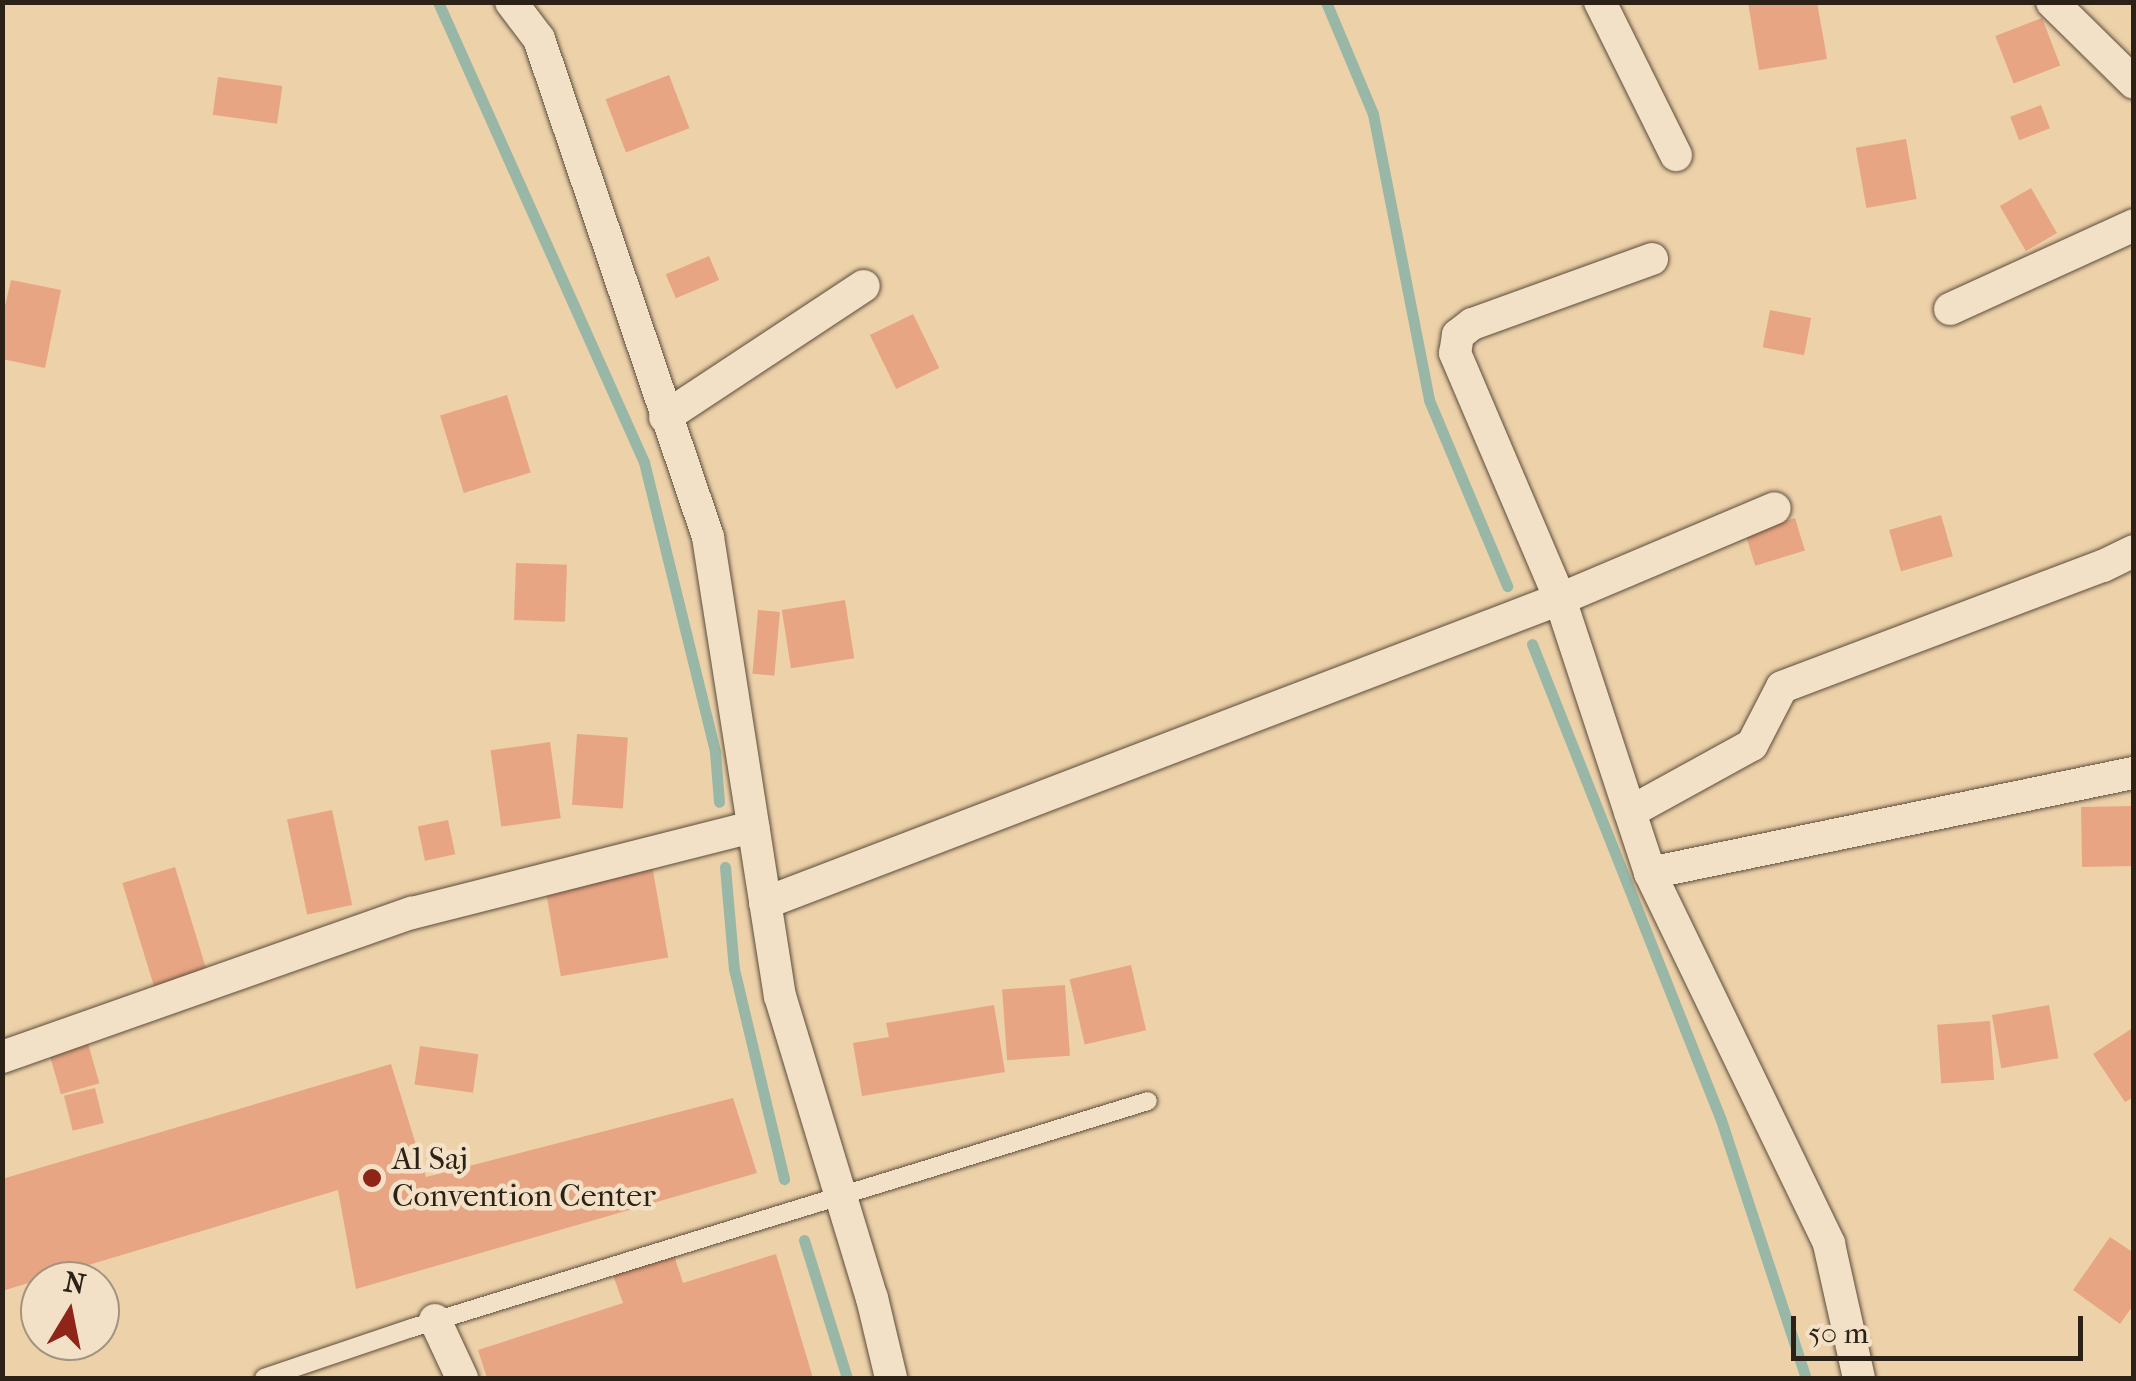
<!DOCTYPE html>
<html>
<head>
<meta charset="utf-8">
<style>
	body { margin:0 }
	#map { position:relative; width:2136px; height:1381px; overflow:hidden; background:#edd1a9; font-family:"IM FELL French Canon",serif }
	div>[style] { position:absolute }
	.stream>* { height:11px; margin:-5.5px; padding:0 5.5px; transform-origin:5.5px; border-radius:5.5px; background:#99b7a7 }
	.building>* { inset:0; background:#e8a583; transform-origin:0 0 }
	.roads { filter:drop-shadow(0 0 2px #5c4d3b) drop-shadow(0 0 2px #5c4d3b) }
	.service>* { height:18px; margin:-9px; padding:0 9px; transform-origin:9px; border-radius:9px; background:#f3e1c7 }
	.minor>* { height:32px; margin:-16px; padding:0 16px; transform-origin:16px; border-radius:16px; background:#f3e1c7 }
	.dots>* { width:28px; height:28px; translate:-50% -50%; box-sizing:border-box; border:5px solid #f3e1c7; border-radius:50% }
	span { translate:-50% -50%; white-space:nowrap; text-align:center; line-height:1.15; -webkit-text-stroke:9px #f3e1c7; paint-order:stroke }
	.poi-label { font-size:32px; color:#2c2116 }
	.left { translate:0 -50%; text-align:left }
	.frame { position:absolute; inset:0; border:5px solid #2c2116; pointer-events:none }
	.north { position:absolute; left:20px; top:1261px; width:100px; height:100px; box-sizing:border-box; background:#f3e1c7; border:2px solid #a39480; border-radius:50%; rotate:10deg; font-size:28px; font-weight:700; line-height:40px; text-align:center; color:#2c2116 }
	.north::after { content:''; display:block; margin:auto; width:35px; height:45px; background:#8f2418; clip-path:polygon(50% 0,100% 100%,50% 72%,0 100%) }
	.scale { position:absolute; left:1791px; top:1316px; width:292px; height:45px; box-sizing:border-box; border:5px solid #2c2116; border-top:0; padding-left:12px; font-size:30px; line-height:35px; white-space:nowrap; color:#2c2116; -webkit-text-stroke:8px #f3e1c7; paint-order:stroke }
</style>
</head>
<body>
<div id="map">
	<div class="stream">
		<i style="left:438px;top:2px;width:504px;rotate:65.88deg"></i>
		<i style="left:644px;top:462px;width:299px;rotate:76.2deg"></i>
		<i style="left:715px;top:752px;width:50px;rotate:85.4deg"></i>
		<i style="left:1326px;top:2px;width:121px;rotate:67.2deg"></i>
		<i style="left:1373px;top:114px;width:291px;rotate:78.9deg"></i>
		<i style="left:1429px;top:400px;width:202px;rotate:67.2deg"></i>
		<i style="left:1532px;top:644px;width:512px;rotate:68.34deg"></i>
		<i style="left:1721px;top:1120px;width:272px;rotate:71.8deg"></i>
		<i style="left:725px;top:867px;width:102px;rotate:85deg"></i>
		<i style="left:734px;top:969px;width:216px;rotate:76.6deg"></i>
		<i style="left:804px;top:1240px;width:145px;rotate:72.7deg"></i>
	</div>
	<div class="building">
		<i style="clip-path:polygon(1748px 2px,1817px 2px,1827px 59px,1759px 70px)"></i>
		<i style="left:2042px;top:18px;width:51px;height:50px;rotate:69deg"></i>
		<i style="left:669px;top:75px;width:57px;height:68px;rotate:69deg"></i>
		<i style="left:218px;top:77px;width:65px;height:38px;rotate:8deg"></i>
		<i style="left:2041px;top:105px;width:25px;height:33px;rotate:69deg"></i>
		<i style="left:1906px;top:139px;width:61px;height:51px;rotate:80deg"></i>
		<i style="left:2031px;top:188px;width:52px;height:36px;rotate:60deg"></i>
		<i style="left:709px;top:256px;width:26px;height:47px;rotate:67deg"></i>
		<i style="clip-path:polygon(11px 280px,61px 290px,45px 368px,2px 359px,2px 319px)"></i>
		<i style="left:1770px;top:310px;width:42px;height:38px;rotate:11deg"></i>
		<i style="left:913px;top:314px;width:60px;height:48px;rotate:64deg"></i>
		<i style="left:507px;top:395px;width:81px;height:70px;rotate:73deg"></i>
		<i style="left:1941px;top:515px;width:43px;height:54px;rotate:74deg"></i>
		<i style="left:1795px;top:518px;width:34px;height:52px;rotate:73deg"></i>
		<i style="left:516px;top:563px;width:51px;height:57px;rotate:2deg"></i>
		<i style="left:845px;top:600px;width:59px;height:64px;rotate:81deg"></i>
		<i style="left:758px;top:610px;width:22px;height:64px;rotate:5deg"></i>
		<i style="left:577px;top:734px;width:51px;height:71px;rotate:4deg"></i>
		<i style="left:550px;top:742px;width:77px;height:60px;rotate:82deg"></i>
		<i style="left:2133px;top:806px;width:60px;height:52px;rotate:89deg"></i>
		<i style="left:332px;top:810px;width:97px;height:46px;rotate:78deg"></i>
		<i style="left:448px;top:820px;width:35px;height:31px;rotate:78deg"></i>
		<i style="left:650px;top:854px;width:105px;height:109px;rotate:80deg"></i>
		<i style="left:175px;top:867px;width:111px;height:55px;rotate:73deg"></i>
		<i style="left:1131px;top:965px;width:67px;height:63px;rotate:77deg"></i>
		<i style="left:1065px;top:985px;width:71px;height:63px;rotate:86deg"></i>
		<i style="clip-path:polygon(994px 1005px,1005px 1072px,862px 1096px,853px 1043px,889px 1037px,886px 1023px)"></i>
		<i style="left:2049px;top:1005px;width:54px;height:58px;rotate:80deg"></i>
		<i style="left:1990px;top:1021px;width:59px;height:53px;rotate:86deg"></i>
		<i style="clip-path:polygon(2134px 1027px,2134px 1097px,2125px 1102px,2093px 1054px)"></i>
		<i style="left:87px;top:1040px;width:45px;height:40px;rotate:74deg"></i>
		<i style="left:420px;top:1046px;width:59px;height:39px;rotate:8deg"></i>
		<i style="clip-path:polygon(391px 1064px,426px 1177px,733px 1098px,757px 1173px,356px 1289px,338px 1190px,2px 1291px,2px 1179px)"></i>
		<i style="left:95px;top:1088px;width:36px;height:32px;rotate:76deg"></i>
		<i style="clip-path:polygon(2110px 1237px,2134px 1253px,2134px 1304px,2120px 1324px,2073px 1290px)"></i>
		<i style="clip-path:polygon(673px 1252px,683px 1283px,776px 1254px,813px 1378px,487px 1378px,478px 1350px,623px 1303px,612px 1272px)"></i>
		<i style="clip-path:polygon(105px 1279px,115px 1313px,100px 1317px,100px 1281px)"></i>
	</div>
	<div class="roads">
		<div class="service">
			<i style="left:264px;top:1378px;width:156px;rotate:-18.7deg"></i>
			<i style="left:412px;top:1328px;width:770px;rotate:-17.14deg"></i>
		</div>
		<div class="minor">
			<i style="left:511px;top:2px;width:46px;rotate:52.9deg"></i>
			<i style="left:539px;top:39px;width:526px;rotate:71.25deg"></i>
			<i style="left:708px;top:537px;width:465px;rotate:81.1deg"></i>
			<i style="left:780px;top:996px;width:316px;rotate:73.1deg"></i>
			<i style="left:872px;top:1298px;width:82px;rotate:76.6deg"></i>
			<i style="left:1600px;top:2px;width:171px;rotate:63.6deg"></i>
			<i style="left:2052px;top:2px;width:115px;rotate:44.6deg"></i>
			<i style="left:1652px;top:259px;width:191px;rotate:160.1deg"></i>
			<i style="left:1472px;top:324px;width:18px;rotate:142deg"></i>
			<i style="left:1458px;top:335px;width:18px;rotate:99deg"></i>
			<i style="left:1455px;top:353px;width:267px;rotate:66.9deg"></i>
			<i style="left:1560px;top:599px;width:288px;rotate:71.8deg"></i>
			<i style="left:1650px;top:873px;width:412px;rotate:64.2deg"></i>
			<i style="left:1829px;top:1244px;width:137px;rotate:77.4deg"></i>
			<i style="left:1950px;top:309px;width:202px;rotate:-24.5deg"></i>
			<i style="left:665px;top:417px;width:238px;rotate:-33.4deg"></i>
			<i style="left:1630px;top:812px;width:139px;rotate:-28.8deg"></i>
			<i style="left:1752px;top:745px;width:65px;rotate:-62.7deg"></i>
			<i style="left:1782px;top:687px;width:343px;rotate:-20.7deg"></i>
			<i style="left:2103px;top:566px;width:34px;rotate:-26deg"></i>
			<i style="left:1650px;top:873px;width:494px;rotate:-11.7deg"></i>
			<i style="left:765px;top:903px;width:851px;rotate:-20.93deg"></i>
			<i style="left:1560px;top:599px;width:233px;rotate:-22.9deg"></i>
			<i style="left:2px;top:1057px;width:435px;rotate:-19.4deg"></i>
			<i style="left:412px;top:913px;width:352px;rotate:-14.2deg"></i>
			<i style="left:435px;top:1320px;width:64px;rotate:65deg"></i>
		</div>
	</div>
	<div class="dots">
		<i style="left:372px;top:1178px;background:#8f2418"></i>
	</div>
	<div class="poi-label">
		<span class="left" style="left:392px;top:1178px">Al Saj<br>Convention Center</span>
	</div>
	<div class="frame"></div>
	<div class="north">N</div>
	<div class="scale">50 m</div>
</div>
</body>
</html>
